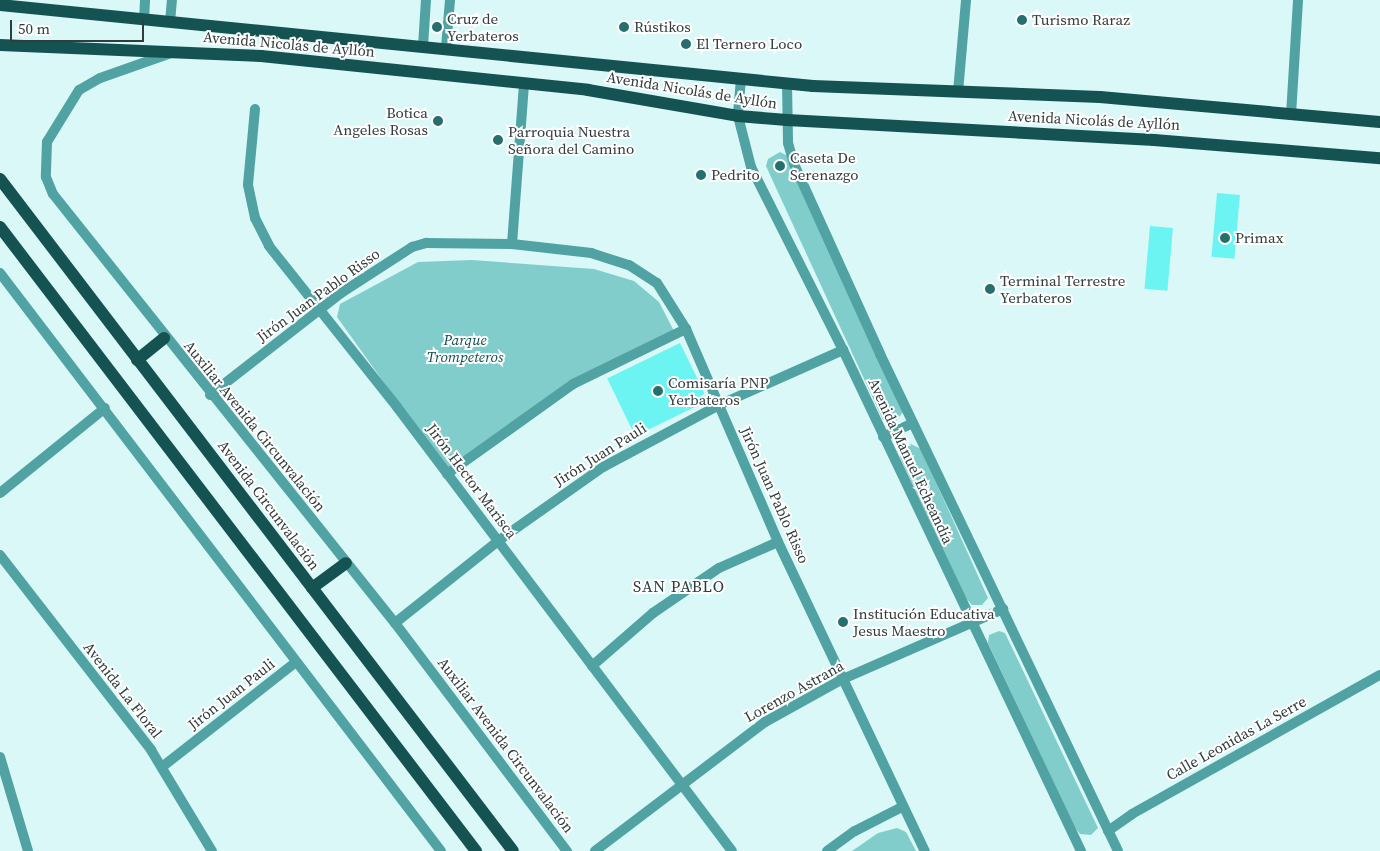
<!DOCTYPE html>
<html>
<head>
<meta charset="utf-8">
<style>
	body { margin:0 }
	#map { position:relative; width:1380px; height:851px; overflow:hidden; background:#d9f8f7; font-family:"Source Serif 4",serif }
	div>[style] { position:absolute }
	.green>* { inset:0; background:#81cdcb }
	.building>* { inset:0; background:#6bf4f2; transform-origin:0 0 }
	.pedestrian>* { height:10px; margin:-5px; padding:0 5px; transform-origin:5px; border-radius:5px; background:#50a3a2 }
	.minor>* { height:10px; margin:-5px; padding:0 5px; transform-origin:5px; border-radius:5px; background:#50a3a2 }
	.tertiary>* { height:10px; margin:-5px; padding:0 5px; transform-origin:5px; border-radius:5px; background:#50a3a2 }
	.primary>* { height:12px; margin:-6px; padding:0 6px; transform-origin:6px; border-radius:6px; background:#155352 }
	.dots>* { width:14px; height:14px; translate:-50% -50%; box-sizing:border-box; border:2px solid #fefefe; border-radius:50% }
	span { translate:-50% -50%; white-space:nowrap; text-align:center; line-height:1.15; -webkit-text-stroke:4px #fefefe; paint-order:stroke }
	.poi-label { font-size:15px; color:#313d3d }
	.left { translate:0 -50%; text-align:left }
	.right { translate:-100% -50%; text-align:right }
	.street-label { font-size:15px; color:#313d3d }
	.park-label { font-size:15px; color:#104e4d; font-style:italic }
	.neighbourhood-label { font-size:16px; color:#313d3d; letter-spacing:1px }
	.scale { position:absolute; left:10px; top:20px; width:134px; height:22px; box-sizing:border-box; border:2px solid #313d3d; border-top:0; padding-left:6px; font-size:15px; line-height:18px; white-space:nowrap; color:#313d3d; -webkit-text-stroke:4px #fefefe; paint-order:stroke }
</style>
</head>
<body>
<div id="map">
	<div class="green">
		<i style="clip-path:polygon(780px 152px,788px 156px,903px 412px,896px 421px,883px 420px,771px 177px,766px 166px,768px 159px)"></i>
		<i style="clip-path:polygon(472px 260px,594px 269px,634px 281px,659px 302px,674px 331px,571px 383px,448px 472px,337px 317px,340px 304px,418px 262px)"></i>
		<i style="clip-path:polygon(911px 444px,921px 449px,988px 598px,982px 605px,972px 605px,964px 596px,900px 457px,901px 448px)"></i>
		<i style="clip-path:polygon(999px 631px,1005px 633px,1098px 828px,1091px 835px,1080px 834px,1075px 828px,988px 643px,989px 635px)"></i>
		<i style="clip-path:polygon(897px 828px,906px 832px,916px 851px,852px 851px,878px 833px)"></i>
	</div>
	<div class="building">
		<i style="left:1217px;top:193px;width:23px;height:64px;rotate:5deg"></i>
		<i style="left:1150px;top:226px;width:23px;height:63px;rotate:5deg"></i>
		<i style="left:680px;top:343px;width:64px;height:81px;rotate:64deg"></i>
	</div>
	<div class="pedestrian">
		<i style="left:447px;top:474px;width:155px;rotate:-35.5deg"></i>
		<i style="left:573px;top:384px;width:126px;rotate:-26deg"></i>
	</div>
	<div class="minor">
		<i style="left:423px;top:46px;width:46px;rotate:-86.3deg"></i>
		<i style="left:446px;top:47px;width:47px;rotate:-85.1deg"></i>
		<i style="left:958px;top:92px;width:92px;rotate:-85deg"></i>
		<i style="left:255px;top:109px;width:76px;rotate:95.3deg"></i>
		<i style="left:248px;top:185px;width:34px;rotate:78deg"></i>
		<i style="left:255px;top:218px;width:31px;rotate:63deg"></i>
		<i style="left:269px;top:246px;width:206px;rotate:51.5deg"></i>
		<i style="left:397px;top:407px;width:556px;rotate:52.97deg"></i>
		<i style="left:1291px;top:115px;width:115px;rotate:-86.5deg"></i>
		<i style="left:512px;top:244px;width:161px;rotate:-85.7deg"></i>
		<i style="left:210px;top:395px;width:166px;rotate:-37.9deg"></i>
		<i style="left:341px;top:293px;width:85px;rotate:-32.9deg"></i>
		<i style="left:412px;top:247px;width:15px;rotate:-16deg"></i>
		<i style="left:426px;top:243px;width:86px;rotate:0.7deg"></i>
		<i style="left:512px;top:244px;width:80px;rotate:6.5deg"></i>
		<i style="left:591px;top:253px;width:40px;rotate:18deg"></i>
		<i style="left:629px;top:265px;width:33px;rotate:33deg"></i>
		<i style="left:657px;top:283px;width:54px;rotate:57.8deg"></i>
		<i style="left:686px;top:329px;width:232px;rotate:66.6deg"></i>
		<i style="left:778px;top:542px;width:342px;rotate:64.6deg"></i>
		<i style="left:0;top:493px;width:135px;rotate:-39deg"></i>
		<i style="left:0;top:555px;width:247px;rotate:52.2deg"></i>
		<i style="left:151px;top:750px;width:118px;rotate:58.9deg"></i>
		<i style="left:395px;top:623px;width:132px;rotate:-38.5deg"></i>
		<i style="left:498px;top:541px;width:128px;rotate:-35.2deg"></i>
		<i style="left:603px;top:467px;width:132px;rotate:-28.1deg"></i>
		<i style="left:719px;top:405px;width:136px;rotate:-23.9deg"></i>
		<i style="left:592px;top:666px;width:81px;rotate:-41deg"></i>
		<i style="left:653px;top:613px;width:80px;rotate:-34.3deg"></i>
		<i style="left:719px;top:568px;width:64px;rotate:-23.8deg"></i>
		<i style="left:0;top:757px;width:98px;rotate:73.4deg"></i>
		<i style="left:162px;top:767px;width:170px;rotate:-38.1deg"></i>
		<i style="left:1108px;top:831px;width:29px;rotate:-35deg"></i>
		<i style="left:1132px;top:814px;width:284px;rotate:-29.3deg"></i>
		<i style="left:595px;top:851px;width:213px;rotate:-37.2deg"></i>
		<i style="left:765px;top:722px;width:89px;rotate:-28.9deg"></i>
		<i style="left:843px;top:679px;width:175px;rotate:-23.6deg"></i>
		<i style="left:827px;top:851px;width:34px;rotate:-36deg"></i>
		<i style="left:855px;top:831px;width:53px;rotate:-27.1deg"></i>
	</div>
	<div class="tertiary">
		<i style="left:144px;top:20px;width:20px;rotate:-87deg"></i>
		<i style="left:170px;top:22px;width:22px;rotate:-85deg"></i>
		<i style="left:171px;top:53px;width:75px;rotate:160.6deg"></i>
		<i style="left:100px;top:78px;width:24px;rotate:150deg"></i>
		<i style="left:79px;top:90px;width:61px;rotate:121.6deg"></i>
		<i style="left:47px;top:142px;width:35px;rotate:92deg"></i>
		<i style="left:46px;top:177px;width:18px;rotate:68deg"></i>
		<i style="left:53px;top:194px;width:549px;rotate:51.44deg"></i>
		<i style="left:395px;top:623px;width:286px;rotate:53deg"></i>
		<i style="left:741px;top:79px;width:37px;rotate:95deg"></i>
		<i style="left:738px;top:116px;width:53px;rotate:75.7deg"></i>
		<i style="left:751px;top:167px;width:205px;rotate:63.3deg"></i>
		<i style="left:843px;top:350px;width:555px;rotate:64.59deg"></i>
		<i style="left:787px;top:83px;width:60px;rotate:89deg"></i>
		<i style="left:788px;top:143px;width:22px;rotate:74deg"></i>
		<i style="left:794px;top:164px;width:209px;rotate:65.6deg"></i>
		<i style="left:880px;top:354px;width:551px;rotate:64.41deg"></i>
		<i style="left:0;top:273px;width:727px;rotate:52.66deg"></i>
		<i style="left:883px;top:437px;width:33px;rotate:-25deg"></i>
	</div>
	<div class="primary">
		<i style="left:0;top:5px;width:817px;rotate:5.69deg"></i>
		<i style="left:813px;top:86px;width:287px;rotate:2.2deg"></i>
		<i style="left:1100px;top:97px;width:281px;rotate:5.1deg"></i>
		<i style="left:0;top:45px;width:261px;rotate:2.4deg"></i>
		<i style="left:261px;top:56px;width:329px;rotate:5.9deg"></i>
		<i style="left:588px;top:90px;width:152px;rotate:9.8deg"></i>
		<i style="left:738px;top:116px;width:49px;rotate:4.7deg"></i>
		<i style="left:787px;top:120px;width:368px;rotate:3.1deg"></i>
		<i style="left:1154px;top:140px;width:227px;rotate:4.6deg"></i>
		<i style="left:0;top:179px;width:845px;rotate:52.64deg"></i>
		<i style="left:0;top:227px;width:785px;rotate:52.66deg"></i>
		<i style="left:137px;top:360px;width:35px;rotate:-39deg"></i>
		<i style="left:312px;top:588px;width:42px;rotate:-36.3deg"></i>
	</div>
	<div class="dots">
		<i style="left:1022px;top:20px;background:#25706f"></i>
		<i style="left:437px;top:27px;background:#25706f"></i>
		<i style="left:624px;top:27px;background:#25706f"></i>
		<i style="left:686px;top:44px;background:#25706f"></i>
		<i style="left:438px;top:121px;background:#25706f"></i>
		<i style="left:498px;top:140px;background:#25706f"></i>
		<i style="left:780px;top:166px;background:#25706f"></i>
		<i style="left:701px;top:175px;background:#25706f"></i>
		<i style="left:1225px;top:238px;background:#25706f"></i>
		<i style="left:990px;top:289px;background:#25706f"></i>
		<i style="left:658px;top:391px;background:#25706f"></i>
		<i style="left:843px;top:622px;background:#25706f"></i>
	</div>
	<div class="poi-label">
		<span class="left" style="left:447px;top:27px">Cruz de<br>Yerbateros</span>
		<span class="left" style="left:1032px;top:20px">Turismo Raraz</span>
		<span class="left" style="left:634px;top:27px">Rústikos</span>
		<span class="left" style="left:696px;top:44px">El Ternero Loco</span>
		<span class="right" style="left:428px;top:121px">Botica<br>Angeles Rosas</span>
		<span class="left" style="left:508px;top:140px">Parroquia Nuestra<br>Señora del Camino</span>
		<span class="left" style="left:790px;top:166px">Caseta De<br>Serenazgo</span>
		<span class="left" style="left:711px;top:175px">Pedrito</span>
		<span class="left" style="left:1235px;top:238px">Primax</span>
		<span class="left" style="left:1000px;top:289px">Terminal Terrestre<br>Yerbateros</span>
		<span class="left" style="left:668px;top:391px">Comisaría PNP<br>Yerbateros</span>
		<span class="left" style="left:853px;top:622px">Institución Educativa<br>Jesus Maestro</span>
	</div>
	<div class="street-label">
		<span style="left:289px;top:44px;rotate:5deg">Avenida Nicolás de Ayllón</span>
		<span style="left:692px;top:90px;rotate:9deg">Avenida Nicolás de Ayllón</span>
		<span style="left:1094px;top:120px;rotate:3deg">Avenida Nicolás de Ayllón</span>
		<span style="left:318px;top:295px;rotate:-36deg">Jirón Juan Pablo Risso</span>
		<span style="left:255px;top:426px;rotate:51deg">Auxiliar Avenida Circunvalación</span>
		<span style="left:600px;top:454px;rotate:-32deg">Jirón Juan Pauli</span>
		<span style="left:911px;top:461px;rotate:65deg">Avenida Manuel Echeandía</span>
		<span style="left:472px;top:481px;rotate:53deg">Jirón Hector Marisca</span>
		<span style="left:775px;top:495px;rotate:66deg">Jirón Juan Pablo Risso</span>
		<span style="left:269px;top:505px;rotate:53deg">Avenida Circunvalación</span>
		<span style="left:123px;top:690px;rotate:52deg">Avenida La Floral</span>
		<span style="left:794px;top:691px;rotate:-29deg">Lorenzo Astrana</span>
		<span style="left:231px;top:694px;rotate:-38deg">Jirón Juan Pauli</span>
		<span style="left:1236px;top:738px;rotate:-29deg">Calle Leonidas La Serre</span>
		<span style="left:506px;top:745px;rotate:53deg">Auxiliar Avenida Circunvalación</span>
	</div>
	<div class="park-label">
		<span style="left:465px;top:348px">Parque<br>Trompeteros</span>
	</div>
	<div class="neighbourhood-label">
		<span style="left:679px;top:586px">SAN PABLO</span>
	</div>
	<div class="scale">50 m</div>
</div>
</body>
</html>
